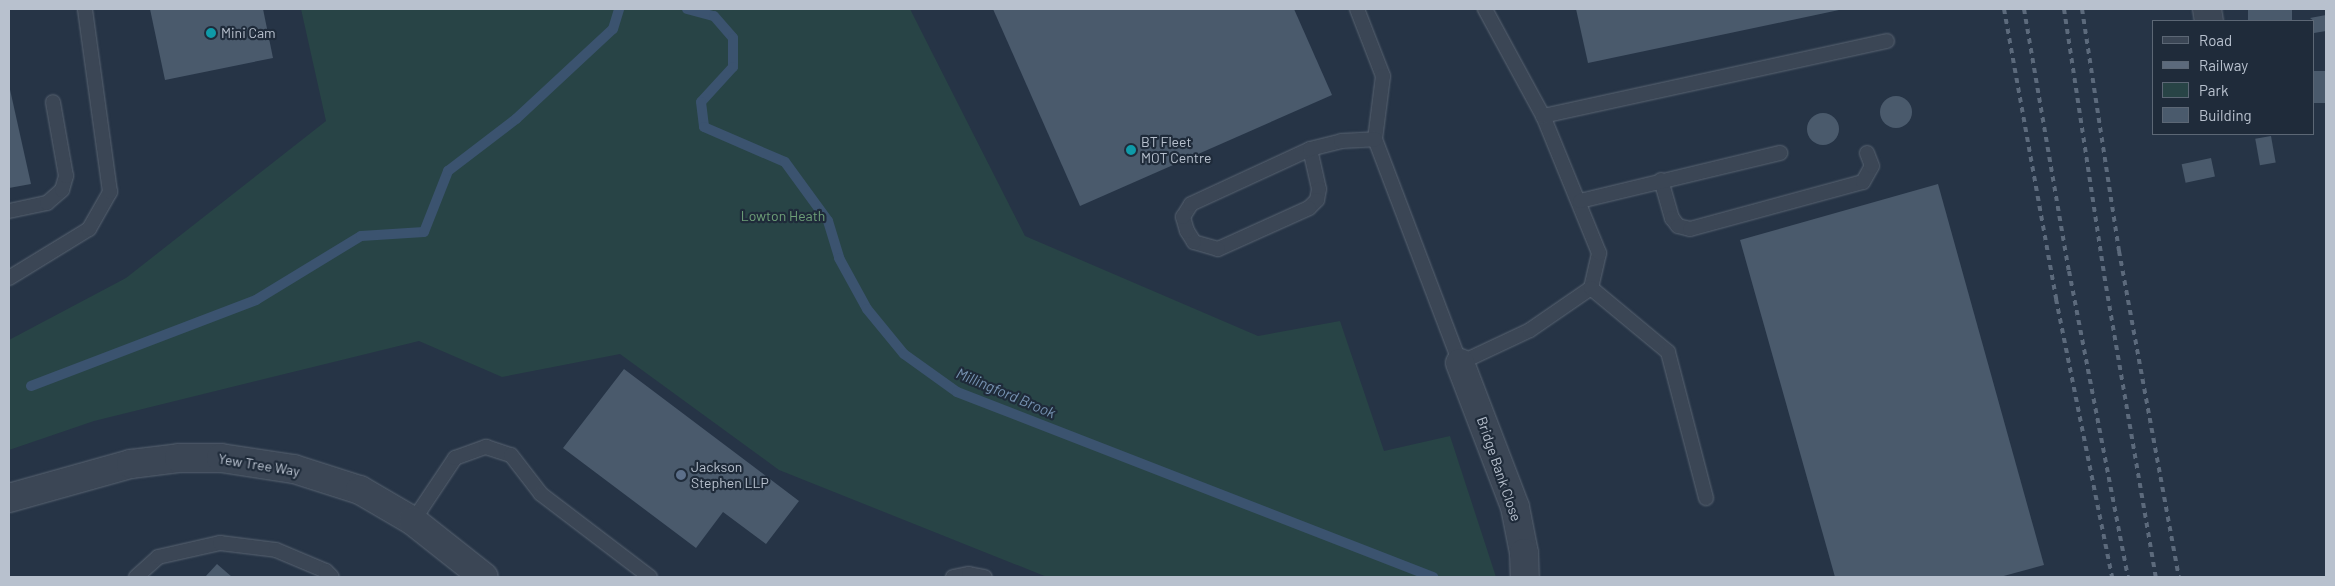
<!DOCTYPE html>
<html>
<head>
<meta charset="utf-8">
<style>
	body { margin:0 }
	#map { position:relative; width:2335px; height:586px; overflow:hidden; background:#263446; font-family:Barlow,sans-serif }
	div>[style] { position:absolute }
	.green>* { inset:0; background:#284446 }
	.stream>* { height:10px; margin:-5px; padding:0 5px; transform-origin:5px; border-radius:5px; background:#3b536f }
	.building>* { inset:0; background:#4a5a6c; transform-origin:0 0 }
	.round { border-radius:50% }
	.roads { filter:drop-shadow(0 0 1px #596472) drop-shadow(0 0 1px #596472) }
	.lane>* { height:14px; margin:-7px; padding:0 7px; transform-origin:7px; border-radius:7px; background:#3b4655 }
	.street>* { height:28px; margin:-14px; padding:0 14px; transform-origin:14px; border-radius:14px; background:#3b4655 }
	.rail>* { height:4px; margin-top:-2px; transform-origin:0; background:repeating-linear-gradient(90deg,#5c6a7c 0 5px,transparent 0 10px) }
	.dots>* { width:14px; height:14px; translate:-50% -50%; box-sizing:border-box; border:2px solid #1f2b3a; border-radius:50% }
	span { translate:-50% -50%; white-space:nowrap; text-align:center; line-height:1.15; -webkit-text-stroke:4.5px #1f2b3a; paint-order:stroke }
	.poi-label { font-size:14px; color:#b8c1ce }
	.left { translate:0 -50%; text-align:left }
	.park-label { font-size:14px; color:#6ea078 }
	.street-label { font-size:14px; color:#b8c1ce }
	.water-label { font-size:15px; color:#7793b3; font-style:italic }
	.frame { position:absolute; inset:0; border:10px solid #b8c1ce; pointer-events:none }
	.legend { position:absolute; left:2152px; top:20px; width:162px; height:115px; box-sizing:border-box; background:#1f2b3a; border:1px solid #5c6775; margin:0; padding:6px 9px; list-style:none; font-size:15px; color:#b8c1ce }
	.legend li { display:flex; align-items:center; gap:10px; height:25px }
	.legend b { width:25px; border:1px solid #5c6775 }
</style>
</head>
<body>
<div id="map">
	<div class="green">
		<i style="clip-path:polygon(301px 9px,910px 9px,1025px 236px,1258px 336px,1340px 321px,1384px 451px,1450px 436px,1496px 577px,1047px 577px,779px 470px,620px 354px,502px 377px,419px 341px,94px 421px,9px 450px,9px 340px,126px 278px,326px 121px)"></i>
	</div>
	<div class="stream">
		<i style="left:687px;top:9px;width:28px;rotate:15deg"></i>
		<i style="left:714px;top:16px;width:29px;rotate:49deg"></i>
		<i style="left:733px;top:38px;width:29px;rotate:90deg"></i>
		<i style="left:733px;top:67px;width:47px;rotate:132.4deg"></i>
		<i style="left:701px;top:102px;width:25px;rotate:83deg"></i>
		<i style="left:704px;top:127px;width:88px;rotate:23.4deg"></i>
		<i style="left:785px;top:162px;width:73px;rotate:53.9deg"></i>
		<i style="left:828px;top:221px;width:39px;rotate:73deg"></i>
		<i style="left:839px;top:258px;width:58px;rotate:61.2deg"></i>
		<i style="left:867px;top:309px;width:58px;rotate:50.6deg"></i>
		<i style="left:904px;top:354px;width:65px;rotate:35.6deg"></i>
		<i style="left:957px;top:392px;width:511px;rotate:21.24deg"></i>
		<i style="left:31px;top:386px;width:241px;rotate:-20.9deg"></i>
		<i style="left:256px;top:300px;width:123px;rotate:-31.4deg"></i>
		<i style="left:361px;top:236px;width:63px;rotate:-3.6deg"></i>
		<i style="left:424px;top:232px;width:66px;rotate:-68.5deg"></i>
		<i style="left:448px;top:171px;width:86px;rotate:-37.4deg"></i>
		<i style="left:516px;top:119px;width:132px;rotate:-42.9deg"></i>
		<i style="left:613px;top:29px;width:21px;rotate:-73deg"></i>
	</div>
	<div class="building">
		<i style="clip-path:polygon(150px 9px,263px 9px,273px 58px,165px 80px)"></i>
		<i style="clip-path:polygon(993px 9px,1294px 9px,1332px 95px,1080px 206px)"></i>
		<i style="clip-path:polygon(1576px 9px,1839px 9px,1839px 10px,1588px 63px)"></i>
		<i style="left:2248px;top:9px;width:44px;height:12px"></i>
		<i style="clip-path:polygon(2326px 15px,2326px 31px,2314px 33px,2314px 21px,2310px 18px)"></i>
		<i style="left:2326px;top:71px;width:32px;height:12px;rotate:90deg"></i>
		<i style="clip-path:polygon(9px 85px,31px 184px,9px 188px)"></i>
		<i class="round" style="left:1880px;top:96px;width:32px;height:32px"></i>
		<i class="round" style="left:1807px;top:113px;width:32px;height:32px"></i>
		<i style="left:2271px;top:136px;width:27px;height:16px;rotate:80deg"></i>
		<i style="left:2211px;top:158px;width:19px;height:30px;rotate:78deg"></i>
		<i style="clip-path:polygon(1938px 184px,2044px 565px,2000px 577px,1835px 577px,1740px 240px)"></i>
		<i style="clip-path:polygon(624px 369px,799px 501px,766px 544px,723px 512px,696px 548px,563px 448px)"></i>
		<i style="clip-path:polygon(217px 564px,232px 577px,205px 577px)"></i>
	</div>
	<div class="roads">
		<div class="lane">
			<i style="left:1357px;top:9px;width:72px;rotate:68.8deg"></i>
			<i style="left:1383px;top:76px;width:64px;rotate:97.2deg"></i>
			<i style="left:1375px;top:139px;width:240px;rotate:69.2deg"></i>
			<i style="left:1460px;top:363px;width:77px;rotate:-25.2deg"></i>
			<i style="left:1530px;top:330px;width:74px;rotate:-34.5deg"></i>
			<i style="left:1591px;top:288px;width:36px;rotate:-77deg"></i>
			<i style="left:1599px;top:253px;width:148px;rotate:-112.2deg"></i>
			<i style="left:1543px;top:116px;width:122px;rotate:-118.5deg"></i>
			<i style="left:1543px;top:116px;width:352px;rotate:-12.3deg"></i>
			<i style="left:1310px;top:149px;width:41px;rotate:77.3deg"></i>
			<i style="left:1319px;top:189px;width:11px;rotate:100deg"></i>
			<i style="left:1317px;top:200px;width:11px;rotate:135deg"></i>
			<i style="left:1309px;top:208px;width:100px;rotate:155.7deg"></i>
			<i style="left:1218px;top:249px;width:25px;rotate:-164deg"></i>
			<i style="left:1194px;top:242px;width:13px;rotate:-122deg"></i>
			<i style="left:1187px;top:231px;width:15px;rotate:-106deg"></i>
			<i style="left:1183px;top:217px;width:15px;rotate:-58deg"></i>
			<i style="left:1191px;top:204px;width:131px;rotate:-24.8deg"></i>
			<i style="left:1310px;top:149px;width:32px;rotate:-14deg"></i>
			<i style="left:1341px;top:141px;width:34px;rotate:-3deg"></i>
			<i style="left:1661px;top:180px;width:40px;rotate:74deg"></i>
			<i style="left:1672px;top:218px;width:10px;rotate:53deg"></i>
			<i style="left:1678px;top:226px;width:12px;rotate:14deg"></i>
			<i style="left:1690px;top:229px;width:179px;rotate:-15.2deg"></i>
			<i style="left:1863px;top:182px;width:18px;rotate:-61deg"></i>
			<i style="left:1872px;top:166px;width:14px;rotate:-111deg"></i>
			<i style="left:1580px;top:201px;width:206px;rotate:-13.5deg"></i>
			<i style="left:9px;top:211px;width:39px;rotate:-12deg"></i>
			<i style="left:47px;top:203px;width:20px;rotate:-41deg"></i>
			<i style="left:62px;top:190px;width:15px;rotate:-74deg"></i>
			<i style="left:66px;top:176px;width:75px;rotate:-100deg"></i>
			<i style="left:9px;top:278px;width:94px;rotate:-31.5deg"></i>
			<i style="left:89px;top:229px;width:43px;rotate:-60.4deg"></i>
			<i style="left:110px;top:192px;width:185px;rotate:-97.8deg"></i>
			<i style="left:1591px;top:288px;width:100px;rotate:39.7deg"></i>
			<i style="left:1668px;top:352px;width:151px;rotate:75.4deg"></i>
			<i style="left:413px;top:521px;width:76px;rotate:-56.3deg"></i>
			<i style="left:455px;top:458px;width:33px;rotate:-20deg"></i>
			<i style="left:486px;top:447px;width:26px;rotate:18deg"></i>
			<i style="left:511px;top:455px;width:49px;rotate:52.4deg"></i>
			<i style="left:541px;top:494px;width:137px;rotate:37.3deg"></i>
			<i style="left:136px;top:577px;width:30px;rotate:-42deg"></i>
			<i style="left:158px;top:557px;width:64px;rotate:-12.7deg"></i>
			<i style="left:220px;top:543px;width:56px;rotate:7.1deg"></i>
			<i style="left:276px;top:550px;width:54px;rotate:22.8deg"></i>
			<i style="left:326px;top:571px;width:8px;rotate:45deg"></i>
			<i style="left:953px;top:577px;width:16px;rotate:-11deg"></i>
			<i style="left:969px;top:574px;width:16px;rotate:11deg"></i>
		</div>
		<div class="street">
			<i style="left:2207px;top:9px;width:12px;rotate:81deg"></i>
			<i style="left:1460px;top:363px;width:154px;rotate:69.1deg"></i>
			<i style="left:1515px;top:507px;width:47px;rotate:78.9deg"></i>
			<i style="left:1524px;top:553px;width:24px;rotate:88deg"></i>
			<i style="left:9px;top:498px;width:127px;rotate:-15.6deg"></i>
			<i style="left:131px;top:464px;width:48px;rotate:-7.1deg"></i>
			<i style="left:179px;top:458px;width:42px"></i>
			<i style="left:221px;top:458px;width:74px;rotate:8.6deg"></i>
			<i style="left:294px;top:469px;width:69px;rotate:17.7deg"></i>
			<i style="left:360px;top:490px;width:61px;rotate:30.3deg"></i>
			<i style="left:413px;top:521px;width:90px;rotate:38.3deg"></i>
		</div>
	</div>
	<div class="rail">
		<i style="left:2004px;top:9px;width:295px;rotate:79.8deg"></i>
		<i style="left:2056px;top:299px;width:284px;rotate:78.6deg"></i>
		<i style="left:2024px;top:9px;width:266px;rotate:80.3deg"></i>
		<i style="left:2069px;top:271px;width:312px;rotate:79.1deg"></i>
		<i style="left:2064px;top:9px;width:280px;rotate:81.4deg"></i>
		<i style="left:2106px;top:286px;width:295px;rotate:80.3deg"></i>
		<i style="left:2082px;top:9px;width:245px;rotate:81.3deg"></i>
		<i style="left:2119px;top:251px;width:331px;rotate:79.6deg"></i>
	</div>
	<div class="dots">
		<i style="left:211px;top:33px;background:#0f9aa8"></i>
		<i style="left:1131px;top:150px;background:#0f9aa8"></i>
		<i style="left:681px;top:475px;background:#5c6f8a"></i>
	</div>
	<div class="poi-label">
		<span class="left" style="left:221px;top:33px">Mini Cam</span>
		<span class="left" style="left:1141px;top:150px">BT Fleet<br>MOT Centre</span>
		<span class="left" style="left:691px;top:475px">Jackson<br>Stephen LLP</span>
	</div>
	<div class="park-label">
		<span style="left:783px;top:216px">Lowton Heath</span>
	</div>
	<div class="street-label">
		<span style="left:259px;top:465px;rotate:9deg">Yew Tree Way</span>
		<span style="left:1499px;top:469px;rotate:71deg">Bridge Bank Close</span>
	</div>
	<div class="water-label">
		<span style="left:1006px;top:393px;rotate:23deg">Millingford Brook</span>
	</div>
	<div class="frame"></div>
	<ul class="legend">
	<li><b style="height:6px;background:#3b4655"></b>Road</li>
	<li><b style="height:6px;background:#5c6a7c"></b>Railway</li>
	<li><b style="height:14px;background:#284446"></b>Park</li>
	<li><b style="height:14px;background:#4a5a6c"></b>Building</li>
	</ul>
</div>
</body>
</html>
